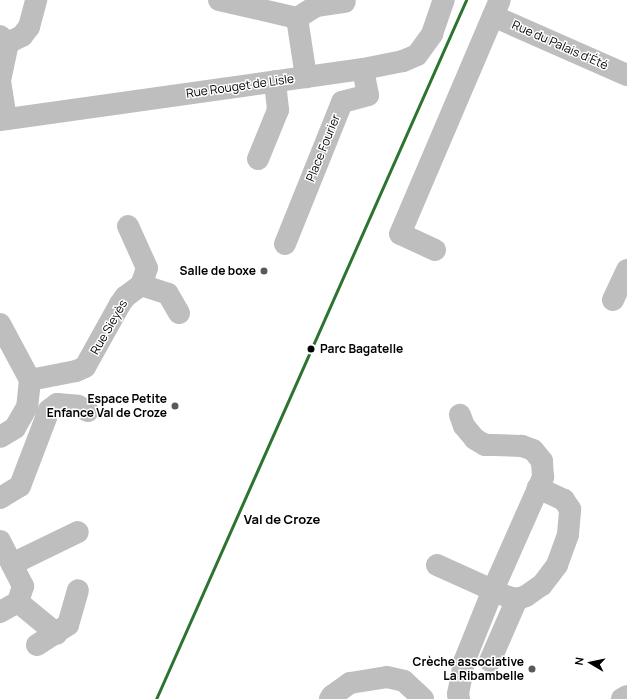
<!DOCTYPE html>
<html>
<head>
<meta charset="utf-8">
<style>
	body { margin:0 }
	#map { position:relative; width:627px; height:699px; overflow:hidden; background:#fff; font-family:Manrope,sans-serif }
	div>[style] { position:absolute }
	.minor>* { height:22px; margin:-11px; padding:0 11px; transform-origin:11px; border-radius:11px; background:#bebebe }
	.tram-1>* { height:3px; margin:-1.5px; padding:0 1.5px; transform-origin:1.5px; border-radius:1.5px; background:#2d7431 }
	.dots>* { width:11px; height:11px; translate:-50% -50%; box-sizing:border-box; border:2px solid #fff; border-radius:50% }
	span { translate:-50% -50%; white-space:nowrap; text-align:center; line-height:1.15; -webkit-text-stroke:3px #fff; paint-order:stroke }
	.street-label { font-size:12px; color:#000 }
	.poi-label { font-size:12px; color:#000; font-weight:700 }
	.right { translate:-100% -50%; text-align:right }
	.stop-label { font-size:12px; color:#000; font-weight:700 }
	.left { translate:0 -50%; text-align:left }
	.neighbourhood-label { font-size:13px; color:#000; font-weight:700 }
	.north { position:absolute; left:571px; top:643px; width:40px; height:40px; -webkit-text-stroke:3px #fff; paint-order:stroke; rotate:279deg; font-size:11px; font-weight:700; line-height:16px; text-align:center; color:#000 }
	.north::after { content:''; display:block; margin:auto; width:14px; height:18px; background:#000; clip-path:polygon(50% 0,100% 100%,50% 72%,0 100%) }
</style>
</head>
<body>
<div id="map">
	<div class="minor">
		<i style="left:219px;top:0;width:80px;rotate:13deg"></i>
		<i style="left:297px;top:18px;width:60px;rotate:81.3deg"></i>
		<i style="left:493px;top:16px;width:146px;rotate:23.8deg"></i>
		<i style="left:297px;top:18px;width:22px;rotate:-32deg"></i>
		<i style="left:316px;top:6px;width:29px;rotate:-8deg"></i>
		<i style="left:0;top:36px;width:11px;rotate:41deg"></i>
		<i style="left:8px;top:43px;width:39px;rotate:102deg"></i>
		<i style="left:0;top:81px;width:38px;rotate:81deg"></i>
		<i style="left:8px;top:43px;width:16px;rotate:-27deg"></i>
		<i style="left:22px;top:36px;width:11px;rotate:-52deg"></i>
		<i style="left:29px;top:27px;width:28px;rotate:-75deg"></i>
		<i style="left:0;top:120px;width:367px;rotate:-8deg"></i>
		<i style="left:363px;top:69px;width:41px;rotate:-11.3deg"></i>
		<i style="left:403px;top:61px;width:15px;rotate:-23deg"></i>
		<i style="left:417px;top:55px;width:26px;rotate:-54deg"></i>
		<i style="left:432px;top:34px;width:36px;rotate:-71deg"></i>
		<i style="left:258px;top:159px;width:53px;rotate:-67.8deg"></i>
		<i style="left:278px;top:110px;width:29px;rotate:-96deg"></i>
		<i style="left:128px;top:226px;width:46px;rotate:65.7deg"></i>
		<i style="left:147px;top:268px;width:18px;rotate:109deg"></i>
		<i style="left:285px;top:244px;width:153px;rotate:-68.1deg"></i>
		<i style="left:342px;top:102px;width:27px;rotate:-15deg"></i>
		<i style="left:368px;top:95px;width:26px;rotate:-101deg"></i>
		<i style="left:435px;top:250px;width:38px;rotate:-155deg"></i>
		<i style="left:400px;top:234px;width:254px;rotate:-66.9deg"></i>
		<i style="left:141px;top:285px;width:28px;rotate:18deg"></i>
		<i style="left:168px;top:294px;width:22px;rotate:60deg"></i>
		<i style="left:613px;top:300px;width:33px;rotate:-65deg"></i>
		<i style="left:0;top:324px;width:64px;rotate:61.8deg"></i>
		<i style="left:30px;top:380px;width:27px;rotate:96deg"></i>
		<i style="left:27px;top:407px;width:24px;rotate:120deg"></i>
		<i style="left:15px;top:428px;width:17px;rotate:149deg"></i>
		<i style="left:30px;top:380px;width:47px;rotate:-11.1deg"></i>
		<i style="left:76px;top:371px;width:10px;rotate:-24deg"></i>
		<i style="left:85px;top:367px;width:72px;rotate:-60.9deg"></i>
		<i style="left:120px;top:304px;width:9px;rotate:-54deg"></i>
		<i style="left:125px;top:297px;width:20px;rotate:-37deg"></i>
		<i style="left:0;top:498px;width:23px;rotate:-31deg"></i>
		<i style="left:20px;top:486px;width:81px;rotate:-69.1deg"></i>
		<i style="left:49px;top:410px;width:10px;rotate:-37deg"></i>
		<i style="left:57px;top:404px;width:21px;rotate:5deg"></i>
		<i style="left:78px;top:406px;width:11px;rotate:27deg"></i>
		<i style="left:0;top:541px;width:51px;rotate:62.9deg"></i>
		<i style="left:23px;top:586px;width:17px;rotate:107deg"></i>
		<i style="left:18px;top:602px;width:21px;rotate:151deg"></i>
		<i style="left:12px;top:564px;width:73px;rotate:-25.9deg"></i>
		<i style="left:437px;top:565px;width:78px;rotate:24.3deg"></i>
		<i style="left:508px;top:597px;width:9px;rotate:13deg"></i>
		<i style="left:517px;top:599px;width:9px;rotate:-18deg"></i>
		<i style="left:526px;top:596px;width:19px;rotate:-35deg"></i>
		<i style="left:542px;top:585px;width:25px;rotate:-53deg"></i>
		<i style="left:557px;top:565px;width:33px;rotate:-70deg"></i>
		<i style="left:568px;top:534px;width:25px;rotate:-85deg"></i>
		<i style="left:570px;top:509px;width:11px;rotate:-124deg"></i>
		<i style="left:564px;top:500px;width:29px;rotate:-155deg"></i>
		<i style="left:18px;top:602px;width:50px;rotate:39.4deg"></i>
		<i style="left:37px;top:645px;width:37px;rotate:-33deg"></i>
		<i style="left:68px;top:625px;width:36px;rotate:-74deg"></i>
		<i style="left:490px;top:661px;width:68px;rotate:-66.5deg"></i>
		<i style="left:330px;top:699px;width:4px;rotate:-56deg"></i>
		<i style="left:332px;top:696px;width:22px;rotate:-36deg"></i>
		<i style="left:350px;top:683px;width:37px;rotate:-9deg"></i>
		<i style="left:387px;top:677px;width:17px;rotate:13deg"></i>
		<i style="left:404px;top:681px;width:26px;rotate:43deg"></i>
		<i style="left:459px;top:699px;width:5px;rotate:-101deg"></i>
		<i style="left:458px;top:694px;width:33px;rotate:-79deg"></i>
		<i style="left:464px;top:662px;width:78px;rotate:-68.1deg"></i>
		<i style="left:493px;top:590px;width:124px;rotate:-66.1deg"></i>
		<i style="left:543px;top:477px;width:16px;rotate:-94deg"></i>
		<i style="left:542px;top:461px;width:14px;rotate:-129deg"></i>
		<i style="left:533px;top:450px;width:12px;rotate:-160deg"></i>
		<i style="left:522px;top:446px;width:37px;rotate:-178deg"></i>
		<i style="left:485px;top:445px;width:12px;rotate:-149deg"></i>
		<i style="left:475px;top:439px;width:17px;rotate:-130deg"></i>
		<i style="left:464px;top:426px;width:12px;rotate:-110deg"></i>
		<i style="left:622px;top:699px;width:6px;rotate:-31deg"></i>
	</div>
	<div class="tram-1">
		<i style="left:156px;top:699px;width:765px;rotate:-66.08deg"></i>
	</div>
	<div class="dots">
		<i style="left:264px;top:271px;background:#595959"></i>
		<i style="left:311px;top:349px;background:#000"></i>
		<i style="left:175px;top:406px;background:#595959"></i>
		<i style="left:532px;top:669px;background:#595959"></i>
	</div>
	<div class="street-label">
		<span style="left:560px;top:45px;rotate:24deg">Rue du Palais d'Été</span>
		<span style="left:240px;top:86px;rotate:-8deg">Rue Rouget de Lisle</span>
		<span style="left:323px;top:148px;rotate:-68deg">Place Fourier</span>
		<span style="left:109px;top:327px;rotate:-60deg">Rue Sieyès</span>
	</div>
	<div class="poi-label">
		<span class="right" style="left:256px;top:271px">Salle de boxe</span>
		<span class="right" style="left:167px;top:406px">Espace Petite<br>Enfance Val de Croze</span>
		<span class="right" style="left:524px;top:669px">Crèche associative<br>La Ribambelle</span>
	</div>
	<div class="stop-label">
		<span class="left" style="left:320px;top:349px">Parc Bagatelle</span>
	</div>
	<div class="neighbourhood-label">
		<span style="left:282px;top:519px">Val de Croze</span>
	</div>
	<div class="north">N</div>
</div>
</body>
</html>
